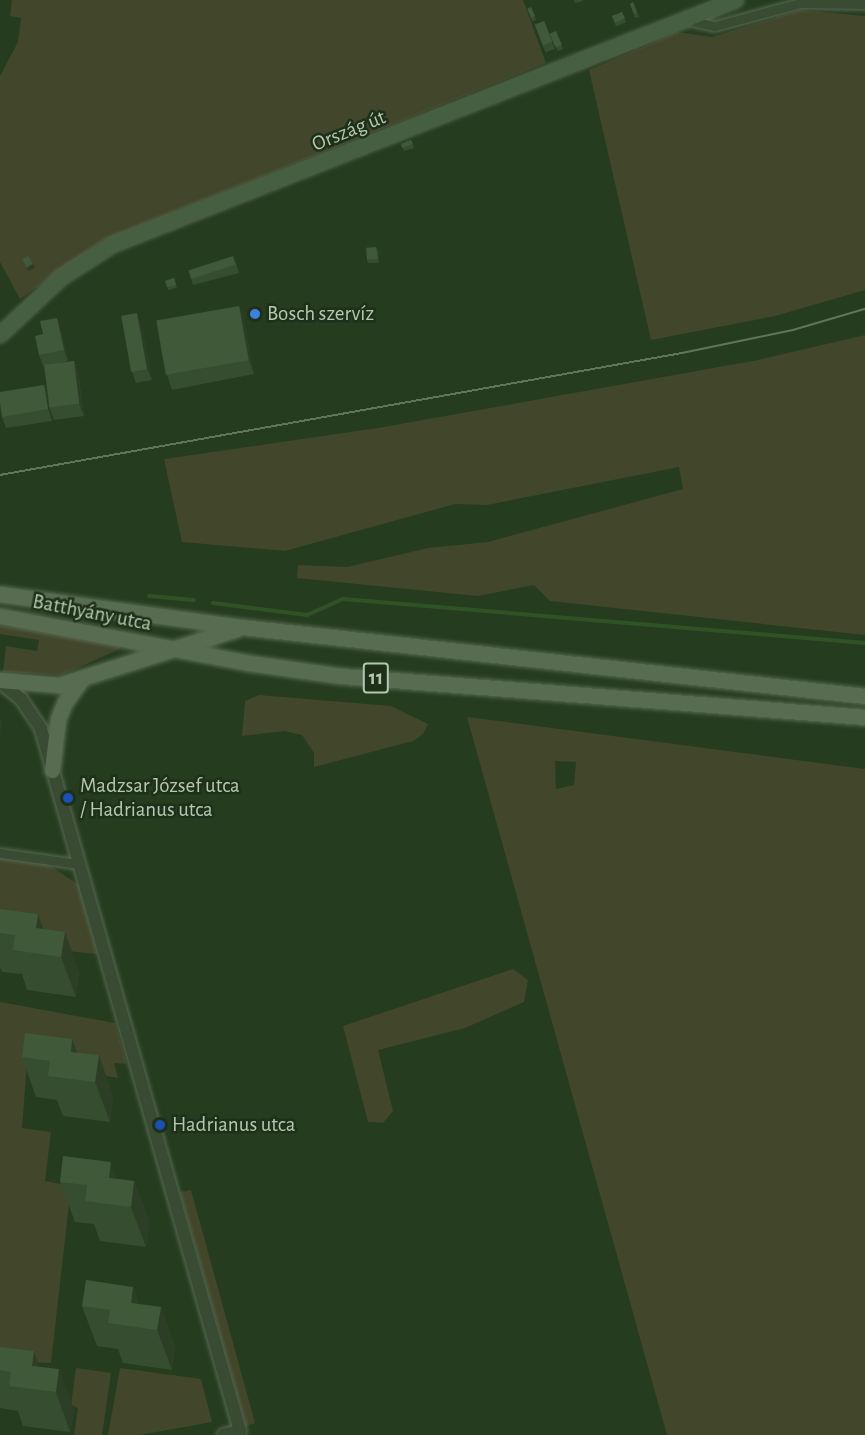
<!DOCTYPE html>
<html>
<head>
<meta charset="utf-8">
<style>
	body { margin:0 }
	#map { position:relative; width:865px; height:1435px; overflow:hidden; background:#263c1f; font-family:"Alegreya Sans",sans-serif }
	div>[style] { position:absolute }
	.green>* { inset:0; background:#42462a }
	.stream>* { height:4px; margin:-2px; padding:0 2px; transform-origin:2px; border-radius:2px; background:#2f5324 }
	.roads { filter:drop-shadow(0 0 2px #566951) drop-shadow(0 0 2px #566951) }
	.minor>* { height:9px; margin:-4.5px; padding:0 4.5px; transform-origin:4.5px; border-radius:4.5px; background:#394c33 }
	.tertiary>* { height:12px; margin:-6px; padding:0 6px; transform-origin:6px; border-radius:6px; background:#394c33 }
	.secondary>* { height:14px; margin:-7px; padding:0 7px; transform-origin:7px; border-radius:7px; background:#475f41 }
	.primary>* { height:15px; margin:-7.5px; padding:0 7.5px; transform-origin:7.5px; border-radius:7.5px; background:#576c51 }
	.tram>* { height:1.5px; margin:-0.75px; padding:0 0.75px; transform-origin:0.75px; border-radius:0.75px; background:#5f7659 }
	.wall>* { inset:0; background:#374d30; transform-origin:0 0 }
	.shaded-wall>* { inset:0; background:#2d3e27 }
	.building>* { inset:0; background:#405938; transform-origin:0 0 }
	.dots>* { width:16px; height:16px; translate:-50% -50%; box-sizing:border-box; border:3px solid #1e3019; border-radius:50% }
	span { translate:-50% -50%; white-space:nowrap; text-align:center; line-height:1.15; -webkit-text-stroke:5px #1e3019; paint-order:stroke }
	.shield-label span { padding:2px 4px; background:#1e3019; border:2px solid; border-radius:4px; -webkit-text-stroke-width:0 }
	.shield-label { font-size:20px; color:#b3c8ae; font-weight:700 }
	.street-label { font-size:21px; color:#b3c8ae }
	.poi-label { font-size:21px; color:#b3c8ae }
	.left { translate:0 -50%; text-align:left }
</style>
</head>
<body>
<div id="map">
	<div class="green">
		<i style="clip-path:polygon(12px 0,523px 0,546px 63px,104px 240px,20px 299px,0 262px,0 76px,18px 42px,21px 18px,10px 16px)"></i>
		<i style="clip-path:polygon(800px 10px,865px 16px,865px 290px,775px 316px,651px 340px,589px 70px,678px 32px,712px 37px)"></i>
		<i style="clip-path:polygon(865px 335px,865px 635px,550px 601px,534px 585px,478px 596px,297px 578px,298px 565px,347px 567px,428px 548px,488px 542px,683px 489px,679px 467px,487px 505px,455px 504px,285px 551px,182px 542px,164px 459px,378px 428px,758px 360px)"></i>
		<i style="clip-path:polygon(0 625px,121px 644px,120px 649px,62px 675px,3px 672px,6px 646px,37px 651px,39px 640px,0 634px)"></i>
		<i style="clip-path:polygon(259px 695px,391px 706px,428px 724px,423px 734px,413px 741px,314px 767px,314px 753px,302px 735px,284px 731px,242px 736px,245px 701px)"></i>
		<i style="clip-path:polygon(evenodd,467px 717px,865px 769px,865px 1435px,667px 1435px,467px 717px,555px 761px,576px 762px,574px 785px,556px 789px,555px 761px)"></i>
		<i style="clip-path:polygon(0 857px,47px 864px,78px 884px,97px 954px,0 944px)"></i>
		<i style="clip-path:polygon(513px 969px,528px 980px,524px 1002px,465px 1028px,378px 1050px,393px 1111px,383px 1123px,368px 1122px,343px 1026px)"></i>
		<i style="clip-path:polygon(0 1002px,115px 1023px,127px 1064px,114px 1063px,118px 1078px,27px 1062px,22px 1128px,51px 1132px,45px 1181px,71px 1186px,51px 1363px,13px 1362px,0 1381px)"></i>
		<i style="clip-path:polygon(191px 1190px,255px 1423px,246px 1426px,180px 1192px)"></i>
		<i style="clip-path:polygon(76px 1368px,111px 1373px,102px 1435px,74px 1435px,78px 1408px,71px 1405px)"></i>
		<i style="clip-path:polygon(120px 1368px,201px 1379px,212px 1422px,140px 1435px,108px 1435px)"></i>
	</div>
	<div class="stream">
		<i style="left:149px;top:596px;width:45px;rotate:5.1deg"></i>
		<i style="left:213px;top:603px;width:95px;rotate:7.3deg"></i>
		<i style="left:307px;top:615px;width:39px;rotate:-24deg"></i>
		<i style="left:343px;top:599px;width:524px;rotate:4.82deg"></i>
	</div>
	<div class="roads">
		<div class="minor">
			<i style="left:688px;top:20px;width:28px;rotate:13deg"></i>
			<i style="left:715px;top:26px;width:88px;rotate:-15.1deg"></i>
			<i style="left:800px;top:3px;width:65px;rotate:0.9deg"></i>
			<i style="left:0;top:853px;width:79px;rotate:8deg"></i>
		</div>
		<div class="tertiary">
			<i style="left:0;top:682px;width:27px;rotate:39deg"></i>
			<i style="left:21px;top:699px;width:36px;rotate:56deg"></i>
			<i style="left:41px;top:729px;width:730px;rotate:74.17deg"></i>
			<i style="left:240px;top:1431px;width:17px;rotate:167deg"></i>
		</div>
		<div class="secondary">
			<i style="left:0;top:335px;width:85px;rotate:-43.1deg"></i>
			<i style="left:62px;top:277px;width:59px;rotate:-32.6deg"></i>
			<i style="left:112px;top:245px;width:670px;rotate:-21.44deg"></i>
		</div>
		<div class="primary">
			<i style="left:0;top:594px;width:244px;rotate:7.8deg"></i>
			<i style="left:242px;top:627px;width:627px;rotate:6.32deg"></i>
			<i style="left:0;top:616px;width:253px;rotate:10.7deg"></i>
			<i style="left:249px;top:663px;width:94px;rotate:8deg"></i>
			<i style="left:342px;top:676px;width:525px;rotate:4.48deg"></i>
			<i style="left:0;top:680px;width:59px;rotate:4.8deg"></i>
			<i style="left:59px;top:685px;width:187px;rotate:-17.5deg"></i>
			<i style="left:52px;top:770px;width:51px;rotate:-83.3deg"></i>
			<i style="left:58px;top:719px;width:18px;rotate:-68deg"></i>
			<i style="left:65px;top:702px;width:29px;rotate:-54deg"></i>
		</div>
	</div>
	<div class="tram">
		<i style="left:0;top:475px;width:693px;rotate:-10.14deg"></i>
		<i style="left:682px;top:353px;width:113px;rotate:-11.7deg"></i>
		<i style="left:793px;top:330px;width:75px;rotate:-16.3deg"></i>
	</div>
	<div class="wall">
		<i style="clip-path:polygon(574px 0,583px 0,583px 1px,575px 3px)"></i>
		<i style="clip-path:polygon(633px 2px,639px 17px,635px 18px,630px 4px)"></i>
		<i style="clip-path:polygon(531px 7px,536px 20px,532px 21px,527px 9px)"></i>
		<i style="left:622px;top:12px;width:11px;height:11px;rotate:68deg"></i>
		<i style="left:544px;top:21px;width:30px;height:10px;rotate:69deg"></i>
		<i style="clip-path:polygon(556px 31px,563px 49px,558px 51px,550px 34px)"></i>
		<i style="clip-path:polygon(411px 140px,414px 148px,404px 151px,401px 144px)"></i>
		<i style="clip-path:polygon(376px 247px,378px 251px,379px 263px,368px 263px,367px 260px)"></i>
		<i style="clip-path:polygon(236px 263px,239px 273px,193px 285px,191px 278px)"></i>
		<i style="left:174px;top:278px;width:10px;height:9px;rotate:73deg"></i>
		<i style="clip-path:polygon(239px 306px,244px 321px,254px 374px,172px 390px,167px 375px)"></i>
		<i style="clip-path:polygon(57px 318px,61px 329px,68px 361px,56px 364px,74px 361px,78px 372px,84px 416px,54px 420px,50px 409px,44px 366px,43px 366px,39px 355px,43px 334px)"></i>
		<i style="clip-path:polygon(141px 325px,152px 380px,136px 383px,132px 372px)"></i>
		<i style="clip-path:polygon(44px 385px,48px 396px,52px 421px,6px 428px,2px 417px)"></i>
		<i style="clip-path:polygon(0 909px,43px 929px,79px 972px,76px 997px,27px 990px,22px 974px,2px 972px,0 967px)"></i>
		<i style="clip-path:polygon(72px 1039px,77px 1053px,113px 1096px,110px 1122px,63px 1116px,57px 1100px,36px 1097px,22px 1057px)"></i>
		<i style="clip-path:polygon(117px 1179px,134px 1181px,149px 1221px,146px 1247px,100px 1241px,94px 1224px,75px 1222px,60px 1182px)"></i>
		<i style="clip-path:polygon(133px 1287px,139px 1304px,161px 1307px,175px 1347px,172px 1370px,123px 1363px,118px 1349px,97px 1346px,82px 1306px)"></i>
		<i style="clip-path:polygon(0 1347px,40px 1367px,74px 1410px,70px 1432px,23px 1426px,18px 1411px,0 1408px)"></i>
	</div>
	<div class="shaded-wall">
		<i style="clip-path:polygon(33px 264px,35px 268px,28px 271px,27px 268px)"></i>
		<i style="clip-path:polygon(239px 306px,244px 321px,254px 374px,249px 360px)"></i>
		<i style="clip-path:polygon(137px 313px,141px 325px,152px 380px,147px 369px)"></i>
		<i style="clip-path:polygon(57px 318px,61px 329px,68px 361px,64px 350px)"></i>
		<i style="clip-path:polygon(74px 361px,78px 372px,84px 416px,79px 404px)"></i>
		<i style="clip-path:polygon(44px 385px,48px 396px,52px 421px,48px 409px)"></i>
		<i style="clip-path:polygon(0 717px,2px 723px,0 737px)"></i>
		<i style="clip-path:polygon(38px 914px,52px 954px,36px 928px)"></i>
		<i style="clip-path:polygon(65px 932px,79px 972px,76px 997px,61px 957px)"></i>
		<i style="clip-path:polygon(72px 1039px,87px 1079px,71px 1052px)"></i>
		<i style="clip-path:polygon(99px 1055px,113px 1096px,110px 1122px,95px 1082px)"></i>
		<i style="clip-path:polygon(111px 1162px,126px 1203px,109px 1178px)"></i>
		<i style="clip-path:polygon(134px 1181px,149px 1221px,146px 1247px,131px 1207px)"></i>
		<i style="clip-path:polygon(133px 1287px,148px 1328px,131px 1303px)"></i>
		<i style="clip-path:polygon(161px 1307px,175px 1347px,172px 1370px,157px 1330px)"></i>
		<i style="clip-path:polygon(34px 1351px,48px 1391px,32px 1366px)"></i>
		<i style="clip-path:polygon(59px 1369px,74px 1410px,70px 1432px,56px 1392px)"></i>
	</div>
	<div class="building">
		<i style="clip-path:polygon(633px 2px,637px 13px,634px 14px,630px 4px)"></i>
		<i style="left:531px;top:7px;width:10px;height:4px;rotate:66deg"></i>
		<i style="clip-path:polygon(622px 12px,625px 18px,615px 23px,612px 16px)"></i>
		<i style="left:544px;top:21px;width:22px;height:10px;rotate:68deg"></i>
		<i style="left:556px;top:31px;width:15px;height:7px;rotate:67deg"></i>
		<i style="clip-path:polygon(411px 140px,413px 144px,402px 148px,401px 144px)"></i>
		<i style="left:376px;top:247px;width:12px;height:10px;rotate:85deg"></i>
		<i style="left:28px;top:256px;width:9px;height:7px;rotate:58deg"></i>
		<i style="left:233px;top:256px;width:9px;height:47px;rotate:72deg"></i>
		<i style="clip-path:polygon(174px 278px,176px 285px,167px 287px,165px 281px)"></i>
		<i style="left:239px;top:306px;width:55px;height:84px;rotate:80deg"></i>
		<i style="left:137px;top:313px;width:57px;height:16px;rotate:80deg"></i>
		<i style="clip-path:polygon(57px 318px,64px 350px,39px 355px,35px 336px,43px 334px,40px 321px)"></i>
		<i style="left:74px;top:361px;width:43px;height:30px;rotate:83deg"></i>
		<i style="clip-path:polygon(44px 385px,48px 409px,2px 417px,0 403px,0 392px)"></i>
		<i style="clip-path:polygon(0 909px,38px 914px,36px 928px,65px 932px,61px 957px,13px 950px,15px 935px,0 933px)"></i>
		<i style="clip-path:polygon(25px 1033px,72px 1039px,71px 1052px,99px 1055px,95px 1082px,48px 1076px,50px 1061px,22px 1057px)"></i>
		<i style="clip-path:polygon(63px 1156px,111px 1162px,109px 1178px,134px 1181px,131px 1207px,85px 1201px,87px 1185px,60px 1182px)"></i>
		<i style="clip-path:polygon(86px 1280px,133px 1287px,131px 1303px,161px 1307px,157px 1330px,108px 1323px,110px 1310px,82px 1306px)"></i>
		<i style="clip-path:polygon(0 1347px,34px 1351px,32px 1366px,59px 1369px,56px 1392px,9px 1386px,11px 1372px,0 1370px)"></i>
	</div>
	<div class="dots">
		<i style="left:255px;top:314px;background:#3f7fe0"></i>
		<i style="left:68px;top:798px;background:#1a4fb4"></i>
		<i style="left:160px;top:1125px;background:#1a4fb4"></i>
	</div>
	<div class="shield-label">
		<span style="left:376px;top:678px">11</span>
	</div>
	<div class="street-label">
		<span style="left:349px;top:131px;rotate:-22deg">Ország út</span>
		<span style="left:92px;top:613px;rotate:11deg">Batthyány utca</span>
	</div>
	<div class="poi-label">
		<span class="left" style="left:267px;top:314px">Bosch szervíz</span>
		<span class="left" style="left:80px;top:798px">Madzsar József utca<br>/ Hadrianus utca</span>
		<span class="left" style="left:172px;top:1125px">Hadrianus utca</span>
	</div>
</div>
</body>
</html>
